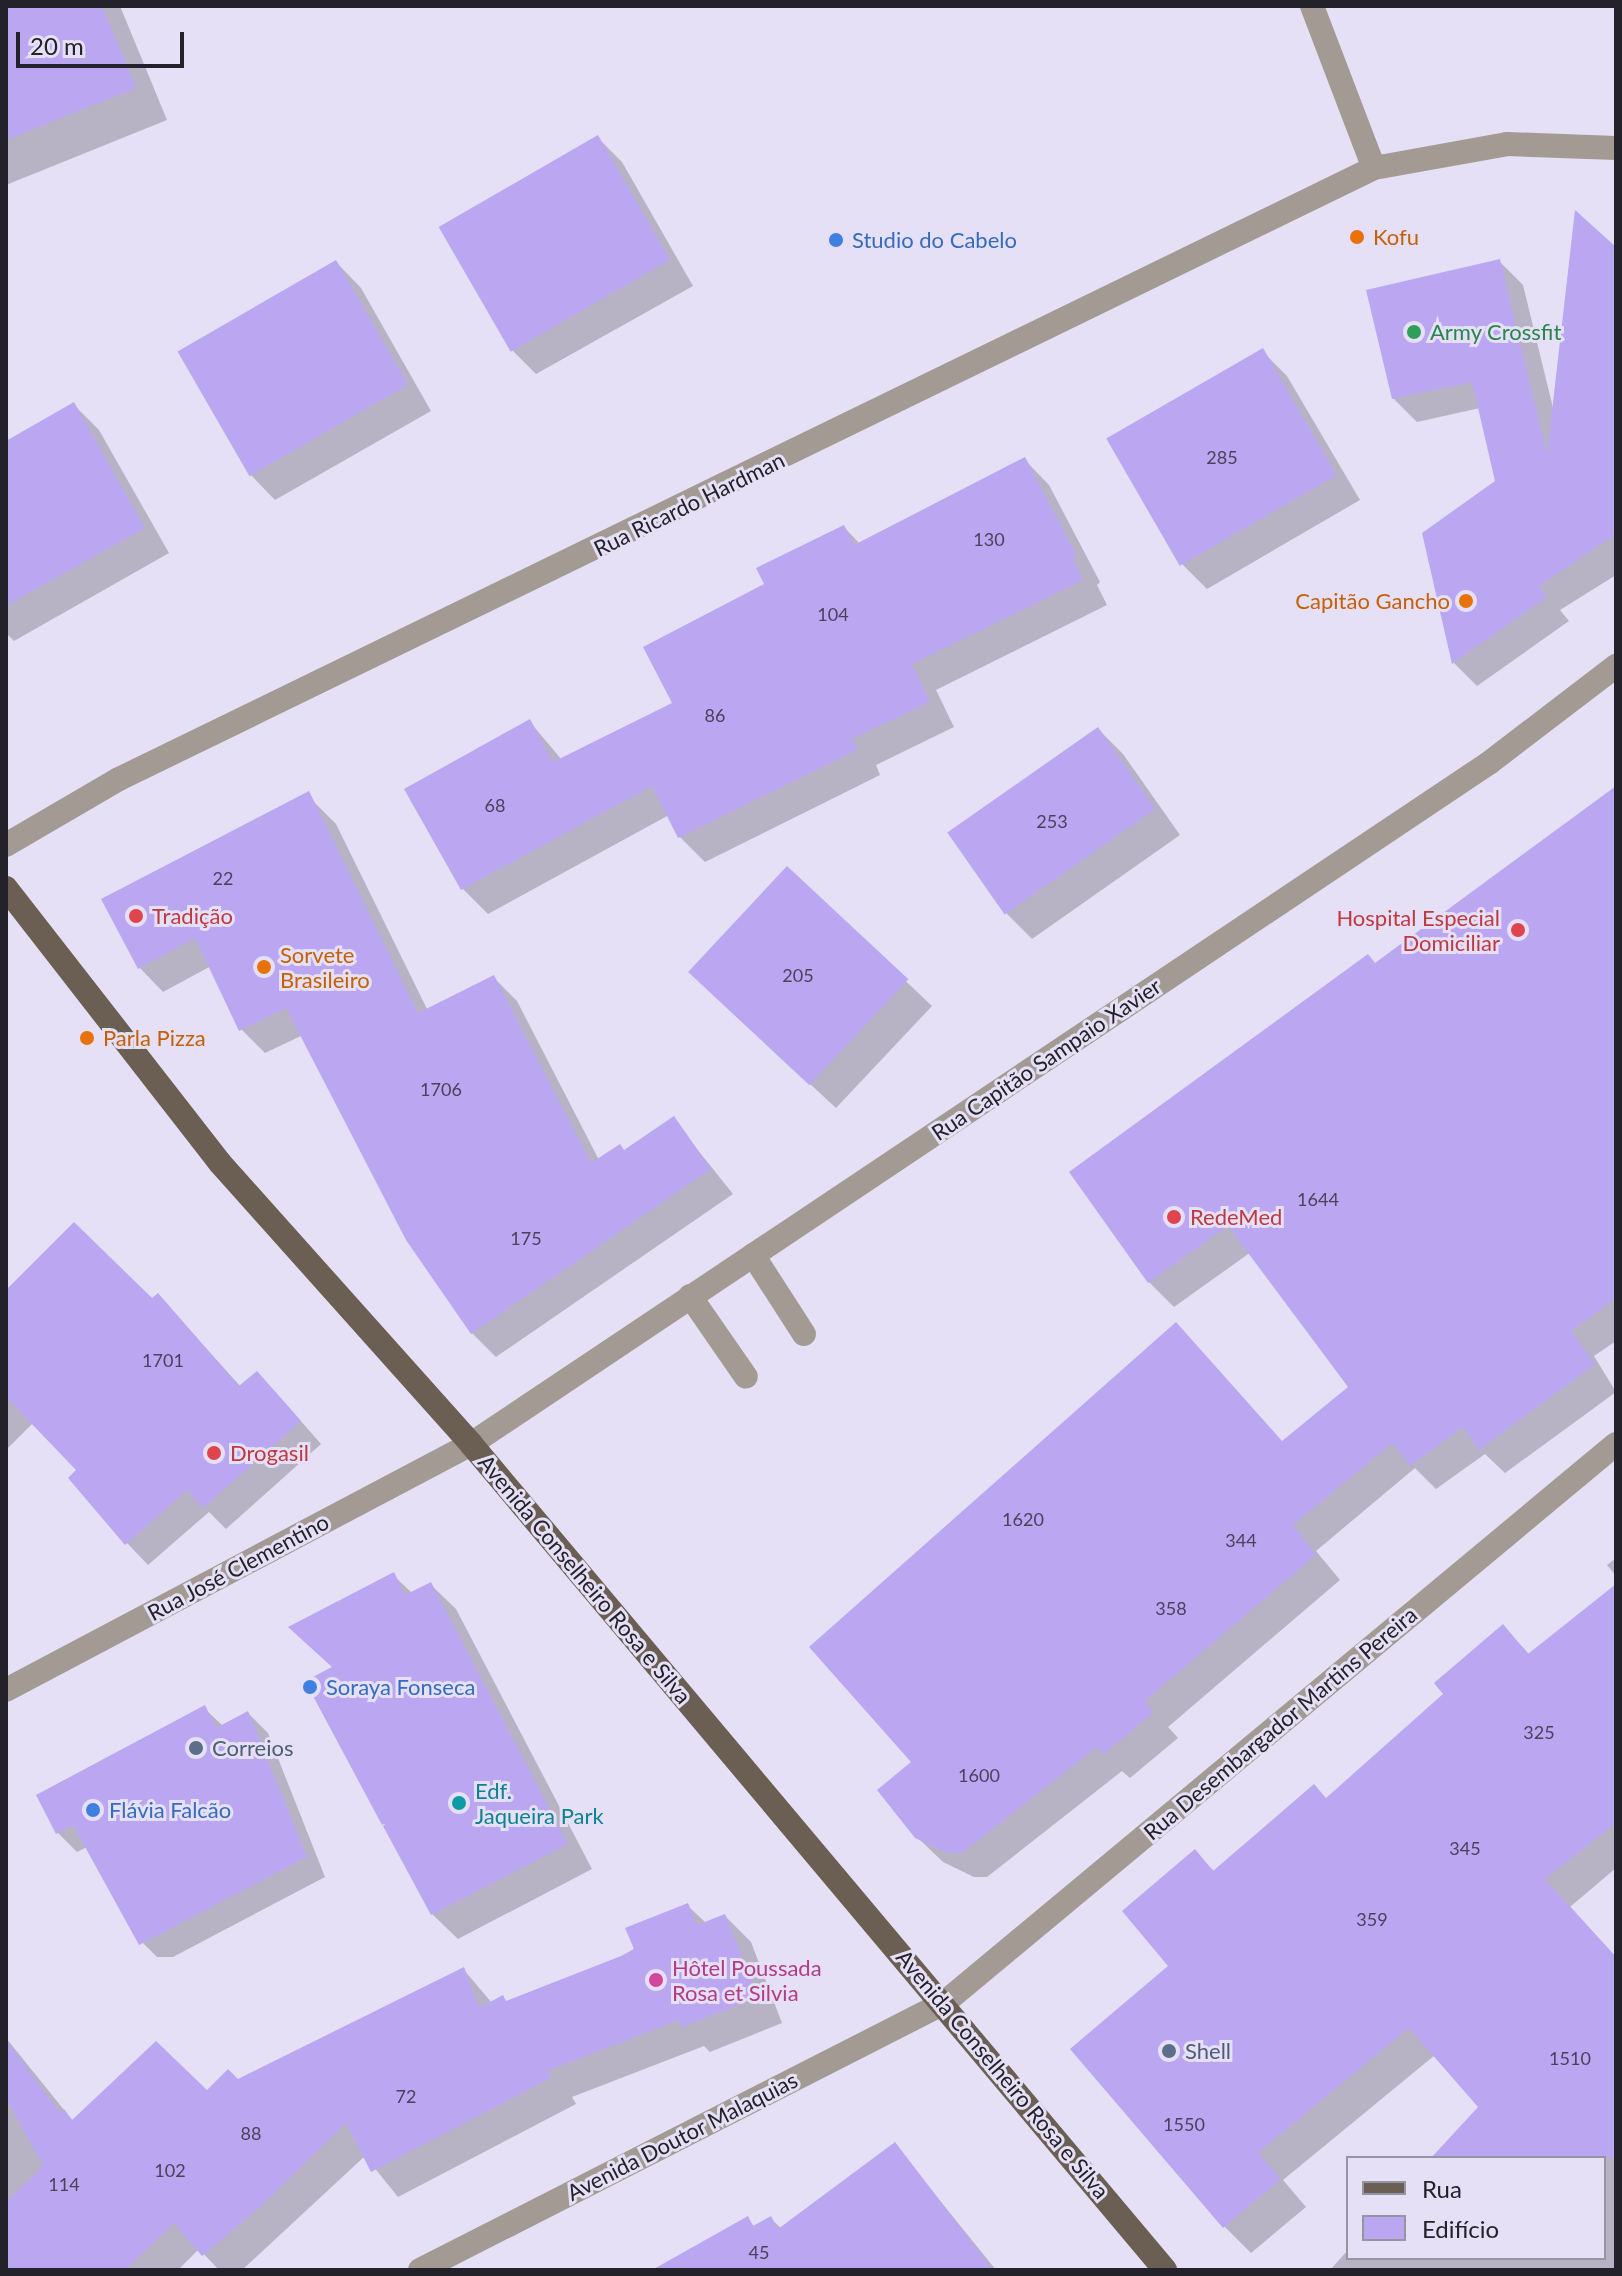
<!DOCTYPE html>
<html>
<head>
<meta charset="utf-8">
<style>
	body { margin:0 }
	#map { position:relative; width:1622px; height:2276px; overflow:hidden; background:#e5e0f5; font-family:Lato,sans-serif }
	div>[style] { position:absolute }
	.shadow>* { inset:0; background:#0003 }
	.building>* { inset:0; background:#bba6f2; transform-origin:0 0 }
	.minor>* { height:24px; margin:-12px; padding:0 12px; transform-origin:12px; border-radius:12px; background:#a29a93 }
	.major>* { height:24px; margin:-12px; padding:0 12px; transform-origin:12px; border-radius:12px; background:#6b5e52 }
	.dots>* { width:22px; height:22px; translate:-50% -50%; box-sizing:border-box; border:4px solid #e5e0f5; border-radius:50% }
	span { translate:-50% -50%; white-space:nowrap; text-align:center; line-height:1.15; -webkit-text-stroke:6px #e5e0f5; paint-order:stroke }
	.number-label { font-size:18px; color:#49425b }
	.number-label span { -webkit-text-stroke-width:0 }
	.food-label { font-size:22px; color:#c56008 }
	.left { translate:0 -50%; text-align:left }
	.right { translate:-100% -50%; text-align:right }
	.shop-label { font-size:22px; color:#366cbe }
	.leisure-label { font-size:22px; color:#27864d }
	.street-label { font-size:22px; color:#232129 }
	.health-label { font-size:22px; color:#be3a42 }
	.service-label { font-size:22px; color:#4e5e75 }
	.culture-label { font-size:22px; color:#0d838f }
	.hotel-label { font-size:22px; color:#b23c85 }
	.frame { position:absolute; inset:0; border:8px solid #232129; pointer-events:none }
	.legend { position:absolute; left:1346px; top:2156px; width:260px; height:104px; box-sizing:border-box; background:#e5e0f5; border:2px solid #9794a3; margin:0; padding:10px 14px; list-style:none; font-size:24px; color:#232129 }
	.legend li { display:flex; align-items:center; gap:16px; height:40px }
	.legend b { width:40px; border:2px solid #9794a3 }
	.scale { position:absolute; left:16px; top:32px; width:168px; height:36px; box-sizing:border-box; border:4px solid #232129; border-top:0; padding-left:10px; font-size:24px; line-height:28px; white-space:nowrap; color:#232129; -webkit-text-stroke:6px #e5e0f5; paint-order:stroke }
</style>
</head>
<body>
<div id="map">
	<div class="shadow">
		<i style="clip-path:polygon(6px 6px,120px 6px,167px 120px,6px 185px)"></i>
		<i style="clip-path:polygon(597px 137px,622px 162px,693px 286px,536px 374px,511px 349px)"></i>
		<i style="clip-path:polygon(1616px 249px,1616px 575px,1560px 610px,1569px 621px,1477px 686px,1454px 663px,1424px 534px,1497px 482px,1480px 408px,1417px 422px,1393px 398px,1499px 261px,1523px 285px,1554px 412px)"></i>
		<i style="clip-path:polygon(336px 262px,361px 288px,431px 411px,275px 500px,250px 474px)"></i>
		<i style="clip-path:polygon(1262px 351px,1287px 376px,1360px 500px,1207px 589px,1182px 564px)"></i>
		<i style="clip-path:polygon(74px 405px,99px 430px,169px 553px,14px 641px,6px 633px,6px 443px)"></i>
		<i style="clip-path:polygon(1024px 459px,1049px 485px,1100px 582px,1097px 585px,1107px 605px,936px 690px,954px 727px,876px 765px,880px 775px,705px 862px,680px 837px,669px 815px,488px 914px,463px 889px,407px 790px,530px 722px,562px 760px,674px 704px,767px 585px,844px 527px,860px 544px)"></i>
		<i style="clip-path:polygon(1098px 729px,1123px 754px,1180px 835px,1032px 939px,1007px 914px,950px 833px)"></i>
		<i style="clip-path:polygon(1616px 789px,1616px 1341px,1594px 1356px,1616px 1392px,1505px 1473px,1485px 1454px,1436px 1489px,1415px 1468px,1316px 1551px,1340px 1580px,1168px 1727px,1178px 1738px,1130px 1778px,1122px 1771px,987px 1877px,974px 1877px,943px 1862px,917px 1837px,1283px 1443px,1351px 1387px,1251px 1252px,1174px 1307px,1149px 1282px,1072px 1172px,1376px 965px)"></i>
		<i style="clip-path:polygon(312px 800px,336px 824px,428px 1011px,493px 977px,517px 1001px,599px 1160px,625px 1152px,673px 1119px,733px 1194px,496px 1357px,472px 1333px,303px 1035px,265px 1053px,241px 1029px,211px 966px,163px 992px,140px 968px)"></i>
		<i style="clip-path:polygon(787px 869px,932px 1006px,836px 1108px,715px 996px)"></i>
		<i style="clip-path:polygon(6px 1293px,151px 1301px,158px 1295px,241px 1387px,278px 1395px,321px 1444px,226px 1529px,209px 1512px,148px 1565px,127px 1543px,79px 1470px,33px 1423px,6px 1450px)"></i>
		<i style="clip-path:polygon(1616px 1558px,1616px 1576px,1607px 1565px)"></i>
		<i style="clip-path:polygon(393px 1575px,412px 1593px,430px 1584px,456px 1609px,592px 1869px,458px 1939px,432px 1914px,384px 1823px)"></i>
		<i style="clip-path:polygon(1616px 1586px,1616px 1868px,1570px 1907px,1616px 1957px,1616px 2270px,1330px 2270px,1348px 2250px,1348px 2258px,1604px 2258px,1604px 2158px,1434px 2158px,1480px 2107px,1435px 2055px,1283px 2180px,1306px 2207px,1251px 2253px,1224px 2226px,1171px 1967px,1195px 1852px,1215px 1872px,1327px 1800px,1446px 1694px,1503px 1627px,1530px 1655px)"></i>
		<i style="clip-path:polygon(204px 1708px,223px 1726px,248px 1713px,268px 1733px,325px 1877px,173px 1957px,157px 1957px,137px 1937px,87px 1847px,77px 1852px,57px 1832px)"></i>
		<i style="clip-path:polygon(688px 1906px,706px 1923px,725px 1916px,751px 1942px,782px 2023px,710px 2052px,704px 2046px,572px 2097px,576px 2104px,398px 2197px,365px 2156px,242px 2270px,219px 2270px,199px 2249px,178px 2270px,6px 2270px,6px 2038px,73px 2121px,207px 2093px,238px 2081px,464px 1970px,492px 2003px,508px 2003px,622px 1958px)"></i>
		<i style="clip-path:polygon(895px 2145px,996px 2270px,668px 2270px,747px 2219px,755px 2227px,770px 2218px,782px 2229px)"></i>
	</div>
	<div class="building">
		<i style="clip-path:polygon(6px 6px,102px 6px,136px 88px,6px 140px)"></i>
		<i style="left:598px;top:135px;width:144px;height:184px;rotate:60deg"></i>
		<i style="clip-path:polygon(1575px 210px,1616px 247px,1616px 534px,1539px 586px,1547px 597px,1452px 664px,1422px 533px,1495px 481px,1472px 382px,1392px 399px,1366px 290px,1500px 259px,1547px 455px)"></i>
		<i style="left:336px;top:260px;width:144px;height:183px;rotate:60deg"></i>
		<i style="left:1263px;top:348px;width:147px;height:181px;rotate:60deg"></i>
		<i style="clip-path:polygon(74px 402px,145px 528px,6px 606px,6px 441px)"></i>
		<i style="clip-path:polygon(1025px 457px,1077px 556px,1073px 559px,1083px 580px,912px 664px,930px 702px,852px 739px,857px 750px,678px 838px,652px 786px,461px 890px,404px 789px,530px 719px,553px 762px,672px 703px,643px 647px,764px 584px,756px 568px,844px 525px,854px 545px)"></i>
		<i style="left:1098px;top:727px;width:100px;height:184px;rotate:55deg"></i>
		<i style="clip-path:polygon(1616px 786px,1616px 1298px,1571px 1331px,1595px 1364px,1479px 1450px,1463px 1427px,1410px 1466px,1392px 1443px,1293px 1525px,1316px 1555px,1145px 1701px,1154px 1712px,1103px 1755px,1097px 1747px,962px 1853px,948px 1853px,915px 1838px,877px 1790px,911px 1762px,809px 1647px,1176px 1322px,1282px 1441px,1348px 1387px,1228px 1226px,1148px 1283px,1069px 1172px,1368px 954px,1375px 963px)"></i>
		<i style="clip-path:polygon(309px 791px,418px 1013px,494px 975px,591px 1163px,620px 1144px,624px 1150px,674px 1116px,711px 1169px,471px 1334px,406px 1240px,286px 1008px,239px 1031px,195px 938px,138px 969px,101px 899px)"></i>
		<i style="left:787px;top:866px;width:166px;height:145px;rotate:43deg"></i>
		<i style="clip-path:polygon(74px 1222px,152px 1298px,158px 1293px,239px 1386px,257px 1371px,301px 1421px,203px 1508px,187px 1490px,125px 1545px,68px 1478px,76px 1470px,6px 1397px,6px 1290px)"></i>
		<i style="clip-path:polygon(394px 1572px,405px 1595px,431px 1582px,568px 1844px,431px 1915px,383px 1826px,388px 1822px,382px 1825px,305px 1681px,332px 1667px,288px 1627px)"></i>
		<i style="clip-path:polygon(1616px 1584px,1616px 1823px,1545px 1879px,1616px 1957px,1616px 2158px,1431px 2158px,1478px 2107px,1409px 2028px,1258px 2153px,1281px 2179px,1223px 2228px,1070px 2049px,1168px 1966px,1122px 1911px,1195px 1849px,1213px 1871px,1314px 1784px,1326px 1798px,1443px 1694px,1434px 1683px,1503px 1624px,1528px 1654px)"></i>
		<i style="clip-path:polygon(205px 1705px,216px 1728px,248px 1711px,307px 1857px,139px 1945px,73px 1825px,56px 1834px,36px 1795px)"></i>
		<i style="clip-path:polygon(688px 1903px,697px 1925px,725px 1914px,758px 1997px,682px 2027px,679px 2020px,547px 2071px,551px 2078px,371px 2172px,346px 2123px,259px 2208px,202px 2256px,174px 2223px,125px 2270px,6px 2270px,6px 2202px,43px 2166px,6px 2098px,6px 2040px,60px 2113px,64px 2109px,72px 2120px,156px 2041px,207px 2090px,228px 2069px,238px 2079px,464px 1967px,479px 2008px,503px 1995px,506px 2001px,621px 1956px,634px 1949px,625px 1928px)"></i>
		<i style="clip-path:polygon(895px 2142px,993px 2270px,652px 2270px,748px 2216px,753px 2226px,771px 2216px,778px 2229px)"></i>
	</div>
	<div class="minor">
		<i style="left:1312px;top:6px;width:173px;rotate:69.1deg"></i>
		<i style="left:6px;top:845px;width:131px;rotate:-30.3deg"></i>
		<i style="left:119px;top:779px;width:1396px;rotate:-25.96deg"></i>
		<i style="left:1374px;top:168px;width:135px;rotate:-10.2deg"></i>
		<i style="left:1507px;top:144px;width:109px;rotate:2.1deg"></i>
		<i style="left:753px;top:1255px;width:94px;rotate:57.2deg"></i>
		<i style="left:690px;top:1296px;width:98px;rotate:55.3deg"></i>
		<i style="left:6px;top:1690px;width:526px;rotate:-27.88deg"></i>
		<i style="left:471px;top:1444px;width:1225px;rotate:-33.78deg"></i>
		<i style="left:1489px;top:763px;width:160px;rotate:-37.4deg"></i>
		<i style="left:420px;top:2270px;width:588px;rotate:-27deg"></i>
		<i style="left:944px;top:2003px;width:874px;rotate:-39.76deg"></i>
	</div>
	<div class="major">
		<i style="left:6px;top:888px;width:348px;rotate:52.1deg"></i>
		<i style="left:220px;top:1163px;width:377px;rotate:48.2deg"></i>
		<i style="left:471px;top:1444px;width:1079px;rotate:49.96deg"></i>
	</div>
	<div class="dots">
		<i style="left:1357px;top:237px;background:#e8710a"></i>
		<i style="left:836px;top:240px;background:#3f7fe0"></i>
		<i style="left:1414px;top:332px;background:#2e9e5b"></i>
		<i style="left:1466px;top:601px;background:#e8710a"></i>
		<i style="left:136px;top:916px;background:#e0444e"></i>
		<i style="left:1518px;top:930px;background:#e0444e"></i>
		<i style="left:264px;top:967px;background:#e8710a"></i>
		<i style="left:87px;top:1038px;background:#e8710a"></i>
		<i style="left:1174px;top:1217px;background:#e0444e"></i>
		<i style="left:214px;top:1453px;background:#e0444e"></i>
		<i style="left:310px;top:1687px;background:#3f7fe0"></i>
		<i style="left:196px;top:1748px;background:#5c6f8a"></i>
		<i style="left:459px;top:1803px;background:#0f9aa8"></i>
		<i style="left:93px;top:1810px;background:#3f7fe0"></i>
		<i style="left:656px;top:1980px;background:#d1479c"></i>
		<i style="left:1169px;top:2051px;background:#5c6f8a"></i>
	</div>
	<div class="number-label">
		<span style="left:1222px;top:457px">285</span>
		<span style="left:989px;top:539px">130</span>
		<span style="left:833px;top:614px">104</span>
		<span style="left:715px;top:715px">86</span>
		<span style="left:495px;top:805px">68</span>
		<span style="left:1052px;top:821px">253</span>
		<span style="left:223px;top:878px">22</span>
		<span style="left:798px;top:975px">205</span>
		<span style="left:441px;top:1089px">1706</span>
		<span style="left:1318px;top:1199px">1644</span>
		<span style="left:526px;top:1238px">175</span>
		<span style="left:163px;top:1360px">1701</span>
		<span style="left:1023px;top:1519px">1620</span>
		<span style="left:1241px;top:1540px">344</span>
		<span style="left:1171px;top:1608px">358</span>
		<span style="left:1539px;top:1732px">325</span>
		<span style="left:979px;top:1775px">1600</span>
		<span style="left:1465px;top:1848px">345</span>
		<span style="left:1372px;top:1919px">359</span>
		<span style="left:1570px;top:2058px">1510</span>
		<span style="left:406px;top:2096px">72</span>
		<span style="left:1184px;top:2124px">1550</span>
		<span style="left:251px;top:2133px">88</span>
		<span style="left:170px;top:2170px">102</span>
		<span style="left:64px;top:2184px">114</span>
		<span style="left:759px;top:2252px">45</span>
	</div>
	<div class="food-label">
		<span class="left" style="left:1373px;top:237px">Kofu</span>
		<span class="right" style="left:1450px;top:601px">Capitão Gancho</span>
		<span class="left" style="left:280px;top:967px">Sorvete<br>Brasileiro</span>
		<span class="left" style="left:103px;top:1038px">Parla Pizza</span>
	</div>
	<div class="shop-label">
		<span class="left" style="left:852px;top:240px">Studio do Cabelo</span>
		<span class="left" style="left:326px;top:1687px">Soraya Fonseca</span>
		<span class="left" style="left:109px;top:1810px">Flávia Falcão</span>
	</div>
	<div class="leisure-label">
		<span class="left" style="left:1430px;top:332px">Army Crossfit</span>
	</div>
	<div class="street-label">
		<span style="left:689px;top:504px;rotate:-26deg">Rua Ricardo Hardman</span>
		<span style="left:1046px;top:1059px;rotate:-34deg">Rua Capitão Sampaio Xavier</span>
		<span style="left:238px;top:1567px;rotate:-28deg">Rua José Clementino</span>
		<span style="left:585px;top:1579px;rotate:50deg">Avenida Conselheiro Rosa e Silva</span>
		<span style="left:1280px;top:1723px;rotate:-40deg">Rua Desembargador Martins Pereira</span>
		<span style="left:1003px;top:2074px;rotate:50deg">Avenida Conselheiro Rosa e Silva</span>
		<span style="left:682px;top:2136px;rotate:-27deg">Avenida Doutor Malaquias</span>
	</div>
	<div class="health-label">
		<span class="left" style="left:152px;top:916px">Tradição</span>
		<span class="right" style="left:1500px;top:930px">Hospital Especial<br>Domiciliar</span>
		<span class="left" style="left:1190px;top:1217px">RedeMed</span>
		<span class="left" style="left:230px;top:1453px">Drogasil</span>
	</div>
	<div class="service-label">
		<span class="left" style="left:212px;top:1748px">Correios</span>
		<span class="left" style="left:1185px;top:2051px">Shell</span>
	</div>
	<div class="culture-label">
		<span class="left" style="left:475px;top:1803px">Edf.<br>Jaqueira Park</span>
	</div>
	<div class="hotel-label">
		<span class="left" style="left:672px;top:1980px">Hôtel Poussada<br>Rosa et Silvia</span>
	</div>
	<div class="frame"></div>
	<ul class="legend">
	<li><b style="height:10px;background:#6b5e52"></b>Rua</li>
	<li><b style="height:22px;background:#bba6f2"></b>Edifício</li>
	</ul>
	<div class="scale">20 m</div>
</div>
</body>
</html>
